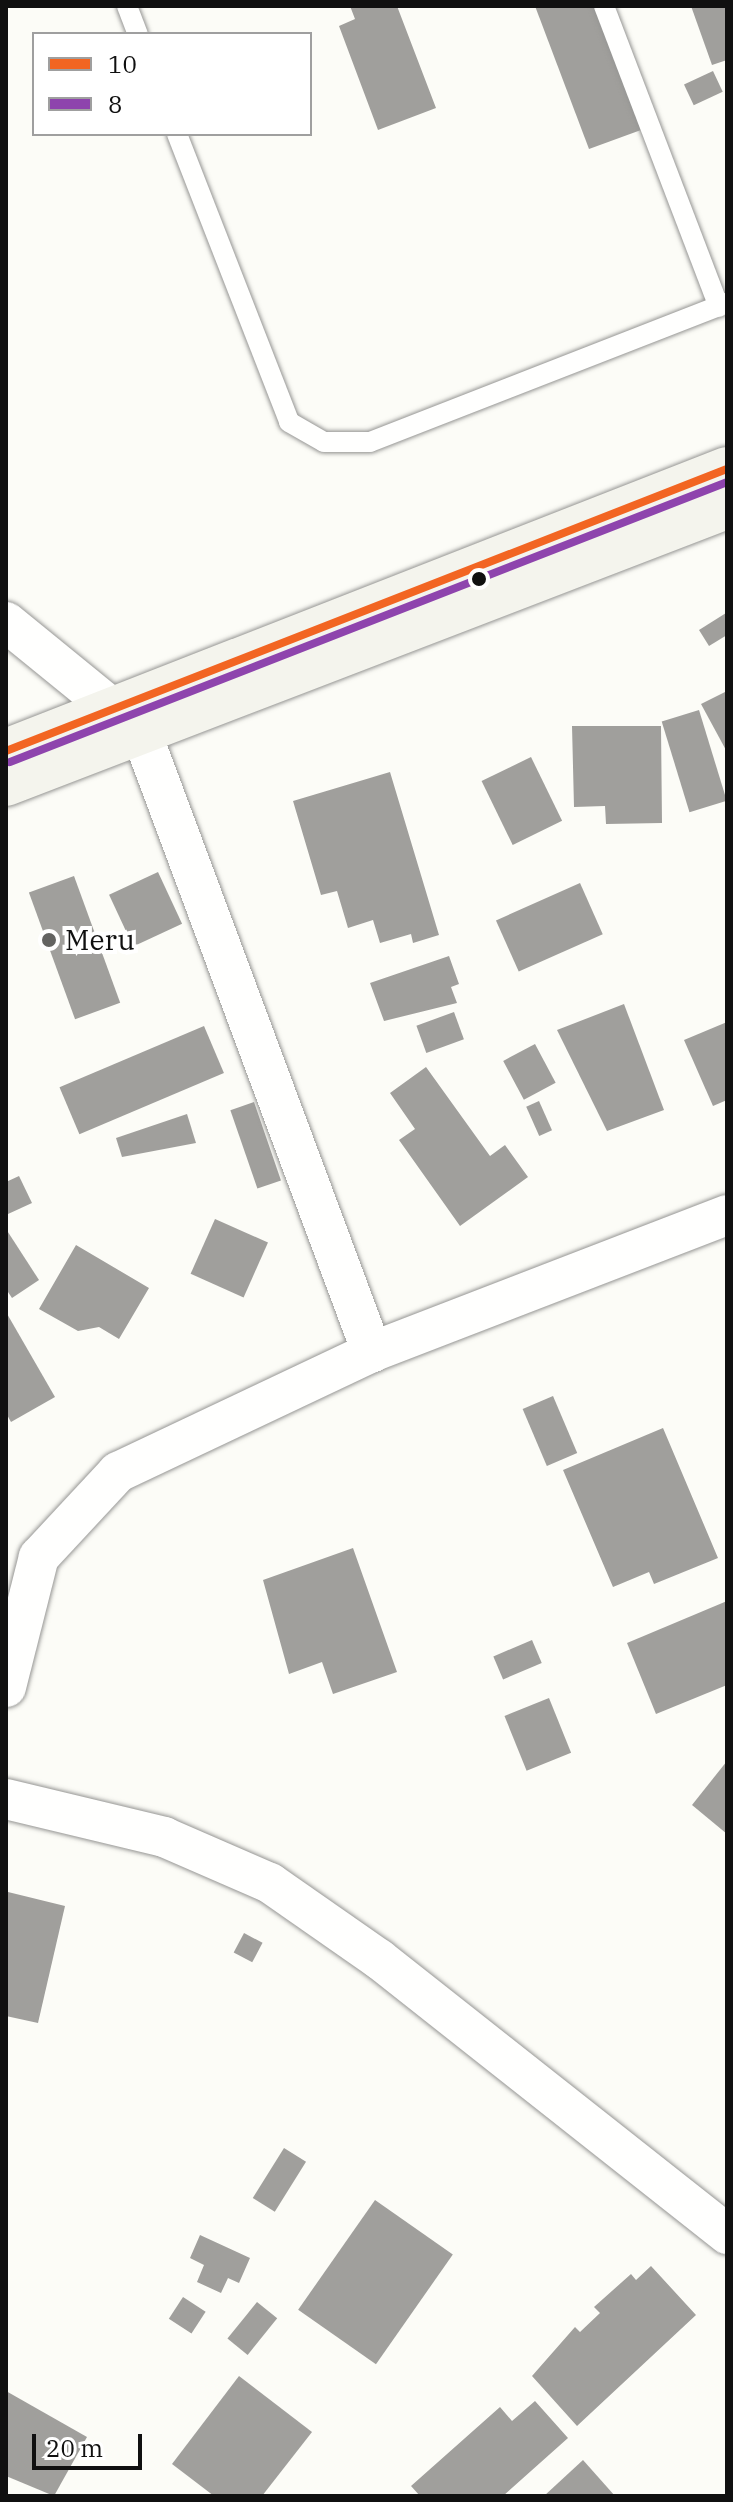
<!DOCTYPE html>
<html>
<head>
<meta charset="utf-8">
<style>
	body { margin:0 }
	#map { position:relative; width:733px; height:2502px; overflow:hidden; background:#fcfcf7; font-family:"IBM Plex Serif",serif }
	div>[style] { position:absolute }
	.building>* { inset:0; background:#a09f9c; transform-origin:0 0 }
	.roads { filter:drop-shadow(0 0 2px #969694) drop-shadow(0 0 2px #969694) }
	.service>* { height:20px; margin:-10px; padding:0 10px; transform-origin:10px; border-radius:10px; background:#fffffe }
	.minor>* { height:40px; margin:-20px; padding:0 20px; transform-origin:20px; border-radius:20px; background:#fffffe }
	.secondary>* { height:44px; margin:-22px; padding:0 22px; transform-origin:22px; border-radius:22px; background:#f4f4ed }
	.bus-1>* { height:8px; margin:-4px; padding:0 4px; transform-origin:4px; border-radius:4px; background:#f26522 }
	.bus-2>* { height:8px; margin:-4px; padding:0 4px; transform-origin:4px; border-radius:4px; background:#8e44ad }
	.dots>* { width:22px; height:22px; translate:-50% -50%; box-sizing:border-box; border:4px solid #fff; border-radius:50% }
	span { translate:-50% -50%; white-space:nowrap; text-align:center; line-height:1.15; -webkit-text-stroke:8px #fff; paint-order:stroke }
	.poi-label { font-size:28px; color:#101010 }
	.left { translate:0 -50%; text-align:left }
	.frame { position:absolute; inset:0; border:8px solid #101010; pointer-events:none }
	.legend { position:absolute; left:32px; top:32px; width:280px; height:104px; box-sizing:border-box; background:#fff; border:2px solid #9f9f9f; margin:0; padding:10px 14px; list-style:none; font-size:24px; color:#101010 }
	.legend li { display:flex; align-items:center; gap:16px; height:40px }
	.legend b { width:40px; border:2px solid #9f9f9f }
	.scale { position:absolute; left:32px; top:2434px; width:110px; height:36px; box-sizing:border-box; border:4px solid #101010; border-top:0; padding-left:10px; font-size:24px; line-height:28px; white-space:nowrap; color:#101010; -webkit-text-stroke:6px #fff; paint-order:stroke }
</style>
</head>
<body>
<div id="map">
	<div class="building">
		<i style="clip-path:polygon(350px 6px,397px 6px,436px 108px,378px 130px,339px 26px,355px 19px)"></i>
		<i style="clip-path:polygon(535px 6px,595px 6px,641px 130px,589px 149px)"></i>
		<i style="clip-path:polygon(691px 6px,727px 6px,727px 60px,712px 65px)"></i>
		<i style="left:713px;top:71px;width:23px;height:32px;rotate:65deg"></i>
		<i style="clip-path:polygon(726px 613px,727px 635px,709px 646px,699px 630px)"></i>
		<i style="clip-path:polygon(727px 691px,727px 752px,701px 704px)"></i>
		<i style="left:699px;top:710px;width:95px;height:39px;rotate:73deg"></i>
		<i style="clip-path:polygon(572px 726px,661px 726px,662px 823px,606px 824px,605px 806px,574px 807px)"></i>
		<i style="left:531px;top:757px;width:71px;height:55px;rotate:64deg"></i>
		<i style="clip-path:polygon(390px 772px,439px 935px,413px 943px,411px 934px,380px 943px,373px 920px,348px 928px,337px 891px,321px 895px,293px 801px)"></i>
		<i style="left:158px;top:872px;width:57px;height:54px;rotate:65deg"></i>
		<i style="left:74px;top:876px;width:135px;height:48px;rotate:70deg"></i>
		<i style="left:580px;top:883px;width:56px;height:92px;rotate:66deg"></i>
		<i style="clip-path:polygon(449px 956px,459px 984px,451px 987px,457px 1003px,384px 1021px,370px 983px)"></i>
		<i style="clip-path:polygon(624px 1004px,664px 1110px,607px 1131px,557px 1030px)"></i>
		<i style="left:454px;top:1012px;width:29px;height:40px;rotate:70deg"></i>
		<i style="clip-path:polygon(727px 1022px,727px 1100px,713px 1106px,684px 1040px)"></i>
		<i style="left:204px;top:1026px;width:51px;height:157px;rotate:67deg"></i>
		<i style="left:535px;top:1044px;width:44px;height:36px;rotate:62deg"></i>
		<i style="clip-path:polygon(426px 1067px,490px 1156px,505px 1145px,528px 1177px,460px 1226px,399px 1140px,415px 1129px,390px 1093px)"></i>
		<i style="left:539px;top:1101px;width:32px;height:14px;rotate:66deg"></i>
		<i style="left:254px;top:1102px;width:83px;height:25px;rotate:71deg"></i>
		<i style="clip-path:polygon(187px 1114px,196px 1143px,122px 1157px,116px 1138px)"></i>
		<i style="clip-path:polygon(19px 1176px,32px 1203px,8px 1214px,6px 1182px)"></i>
		<i style="left:215px;top:1219px;width:58px;height:60px;rotate:24deg"></i>
		<i style="clip-path:polygon(6px 1229px,39px 1280px,12px 1298px,6px 1289px)"></i>
		<i style="clip-path:polygon(76px 1245px,149px 1288px,119px 1339px,99px 1327px,78px 1331px,39px 1309px)"></i>
		<i style="clip-path:polygon(6px 1312px,55px 1397px,11px 1422px,6px 1413px)"></i>
		<i style="left:553px;top:1396px;width:62px;height:33px;rotate:67deg"></i>
		<i style="clip-path:polygon(663px 1428px,718px 1558px,654px 1584px,649px 1572px,613px 1587px,563px 1470px)"></i>
		<i style="clip-path:polygon(353px 1548px,397px 1672px,333px 1694px,322px 1662px,289px 1674px,263px 1580px)"></i>
		<i style="clip-path:polygon(727px 1601px,727px 1685px,656px 1714px,627px 1643px)"></i>
		<i style="left:532px;top:1640px;width:25px;height:42px;rotate:67deg"></i>
		<i style="left:549px;top:1698px;width:59px;height:48px;rotate:68deg"></i>
		<i style="clip-path:polygon(727px 1761px,727px 1834px,692px 1805px)"></i>
		<i style="clip-path:polygon(8px 1892px,65px 1906px,38px 2023px,6px 2016px)"></i>
		<i style="left:244px;top:1933px;width:21px;height:22px;rotate:28deg"></i>
		<i style="left:284px;top:2148px;width:26px;height:59px;rotate:32deg"></i>
		<i style="left:375px;top:2200px;width:95px;height:134px;rotate:35deg"></i>
		<i style="clip-path:polygon(200px 2235px,250px 2258px,239px 2283px,228px 2278px,221px 2293px,197px 2282px,204px 2265px,190px 2258px)"></i>
		<i style="clip-path:polygon(651px 2266px,696px 2315px,577px 2426px,532px 2376px,575px 2327px,580px 2332px,600px 2313px,594px 2307px,631px 2274px,636px 2280px)"></i>
		<i style="left:183px;top:2297px;width:27px;height:26px;rotate:33deg"></i>
		<i style="left:257px;top:2302px;width:26px;height:47px;rotate:39deg"></i>
		<i style="clip-path:polygon(239px 2376px,312px 2432px,262px 2496px,214px 2496px,172px 2464px)"></i>
		<i style="clip-path:polygon(6px 2391px,87px 2437px,54px 2496px,6px 2476px)"></i>
		<i style="clip-path:polygon(535px 2401px,568px 2438px,503px 2496px,420px 2496px,411px 2486px,500px 2407px,512px 2421px)"></i>
		<i style="clip-path:polygon(583px 2460px,615px 2496px,544px 2496px)"></i>
	</div>
	<div class="roads">
		<div class="service">
			<i style="left:127px;top:6px;width:30px;rotate:69deg"></i>
			<i style="left:604px;top:6px;width:322px;rotate:69.1deg"></i>
			<i style="left:177px;top:134px;width:309px;rotate:68.7deg"></i>
			<i style="left:289px;top:422px;width:40px;rotate:29.7deg"></i>
			<i style="left:324px;top:442px;width:46px"></i>
			<i style="left:370px;top:442px;width:383px;rotate:-21.3deg"></i>
		</div>
		<div class="minor">
			<i style="left:6px;top:622px;width:174px;rotate:39.2deg"></i>
			<i style="left:141px;top:732px;width:662px;rotate:69.57deg"></i>
			<i style="left:6px;top:1687px;width:134px;rotate:-75.8deg"></i>
			<i style="left:39px;top:1557px;width:116px;rotate:-47.1deg"></i>
			<i style="left:118px;top:1472px;width:281px;rotate:-25.3deg"></i>
			<i style="left:372px;top:1352px;width:381px;rotate:-21.1deg"></i>
			<i style="left:6px;top:1799px;width:163px;rotate:13.5deg"></i>
			<i style="left:164px;top:1837px;width:116px;rotate:23.5deg"></i>
			<i style="left:270px;top:1883px;width:133px;rotate:34.9deg"></i>
			<i style="left:379px;top:1959px;width:444px;rotate:38.3deg"></i>
		</div>
		<div class="secondary">
			<i style="left:6px;top:751px;width:774px;rotate:-21.36deg"></i>
			<i style="left:6px;top:784px;width:772px;rotate:-21.02deg"></i>
		</div>
	</div>
	<div class="bus-1">
		<i style="left:6px;top:751px;width:774px;rotate:-21.36deg"></i>
	</div>
	<div class="bus-2">
		<i style="left:10px;top:762px;width:770px;rotate:-21.33deg"></i>
	</div>
	<div class="dots">
		<i style="left:479px;top:579px;background:#101010"></i>
		<i style="left:49px;top:940px;background:#636361"></i>
	</div>
	<div class="poi-label">
		<span class="left" style="left:65px;top:940px">Meru</span>
	</div>
	<div class="frame"></div>
	<ul class="legend">
	<li><b style="height:10px;background:#f26522"></b>10</li>
	<li><b style="height:10px;background:#8e44ad"></b>8</li>
	</ul>
	<div class="scale">20 m</div>
</div>
</body>
</html>
